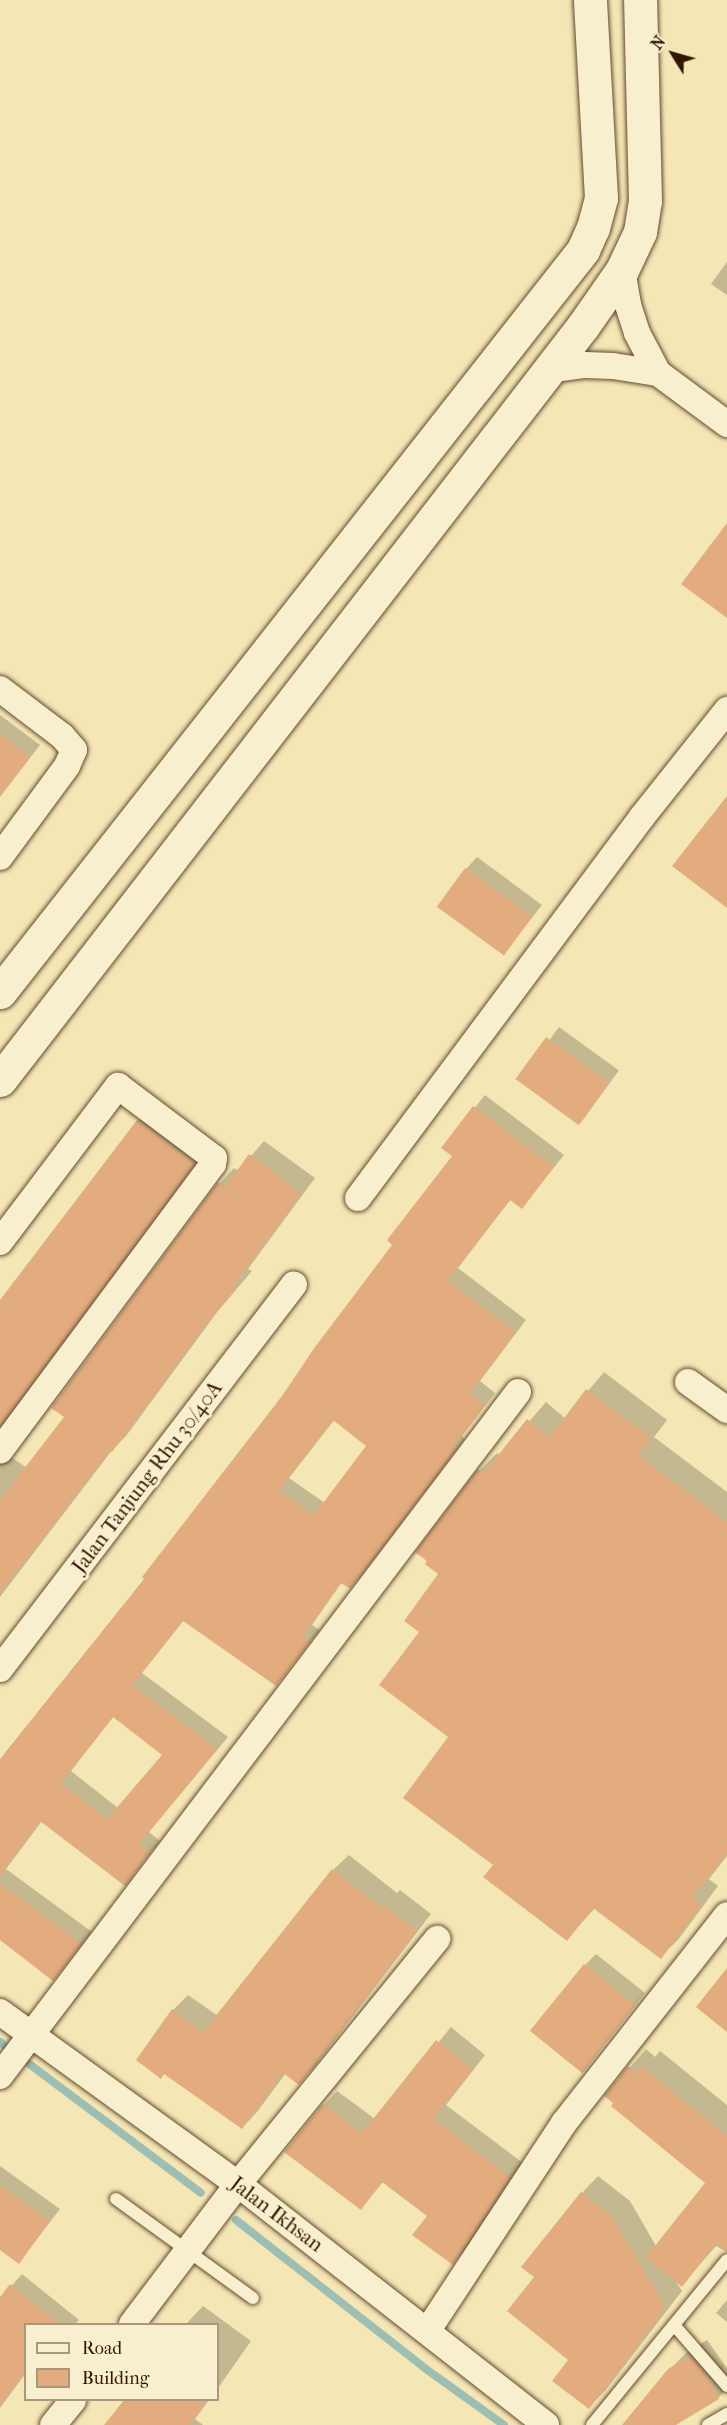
<!DOCTYPE html>
<html>
<head>
<meta charset="utf-8">
<style>
	body { margin:0 }
	#map { position:relative; width:727px; height:2425px; overflow:hidden; background:#f5e6b5; font-family:"IM FELL French Canon",serif }
	div>[style] { position:absolute }
	.shadow>* { inset:0; background:#0003; transform-origin:0 0 }
	.stream>* { height:8px; margin:-4px; padding:0 4px; transform-origin:4px; border-radius:4px; background:#9dbeb3 }
	.building>* { inset:0; background:#e3ac7f; transform-origin:0 0 }
	.roads { filter:drop-shadow(0 0 2px #644a2f) drop-shadow(0 0 2px #644a2f) }
	.service>* { height:12px; margin:-6px; padding:0 6px; transform-origin:6px; border-radius:6px; background:#f8efcf }
	.minor>* { height:26px; margin:-13px; padding:0 13px; transform-origin:13px; border-radius:13px; background:#f8efcf }
	.secondary>* { height:33px; margin:-16.5px; padding:0 16.5px; transform-origin:16.5px; border-radius:16.5px; background:#f8efcf }
	span { translate:-50% -50%; white-space:nowrap; text-align:center; line-height:1.15; -webkit-text-stroke:6px #f8efcf; paint-order:stroke }
	.street-label { font-size:21px; color:#331602 }
	.legend { position:absolute; left:24px; top:2323px; width:195px; height:78px; box-sizing:border-box; background:#f8efcf; border:2px solid #a9987d; margin:0; padding:8px 10px; list-style:none; font-size:18px; color:#331602 }
	.legend li { display:flex; align-items:center; gap:12px; height:30px }
	.legend b { width:30px; border:2px solid #a9987d }
	.north { position:absolute; left:643px; top:24px; width:60px; height:60px; -webkit-text-stroke:4px #f8efcf; paint-order:stroke; rotate:307deg; font-size:16px; font-weight:700; line-height:24px; text-align:center; color:#331602 }
	.north::after { content:''; display:block; margin:auto; width:21px; height:27px; background:#331602; clip-path:polygon(50% 0,100% 100%,50% 72%,0 100%) }
</style>
</head>
<body>
<div id="map">
	<div class="shadow">
		<i style="clip-path:polygon(727px 262px,727px 295px,711px 284px)"></i>
		<i style="clip-path:polygon(0 715px,40px 745px,0 797px)"></i>
		<i style="clip-path:polygon(477px 857px,542px 905px,504px 953px,466px 869px)"></i>
		<i style="left:559px;top:1027px;width:74px;height:65px;rotate:36deg"></i>
		<i style="clip-path:polygon(evenodd,485px 1095px,564px 1155px,522px 1207px,511px 1199px,458px 1268px,526px 1320px,480px 1381px,495px 1393px,462px 1436px,465px 1439px,361px 1576px,350px 1587px,342px 1582px,312px 1625px,320px 1630px,276px 1684px,184px 1620px,142px 1673px,228px 1737px,149px 1832px,160px 1841px,125px 1884px,42px 1821px,6px 1869px,92px 1932px,53px 1979px,0 1938px,0 1768px,147px 1579px,395px 1244px,454px 1156px,443px 1148px,485px 1095px,335px 1419px,369px 1446px,325px 1503px,289px 1478px,335px 1419px,485px 1095px,114px 1716px,165px 1754px,118px 1808px,71px 1771px,114px 1716px)"></i>
		<i style="clip-path:polygon(152px 1106px,208px 1149px,0 1430px,0 1302px,138px 1121px)"></i>
		<i style="clip-path:polygon(264px 1141px,315px 1178px,248px 1269px,252px 1271px,218px 1311px,126px 1436px,113px 1449px,0 1597px,0 1449px,27px 1468px,66px 1417px,53px 1408px,220px 1183px,234px 1168px,238px 1171px)"></i>
		<i style="clip-path:polygon(604px 1372px,667px 1420px,654px 1437px,727px 1492px,727px 1856px,709px 1879px,718px 1886px,678px 1940px,660px 1957px,595px 1908px,567px 1939px,495px 1864px,450px 1737px,421px 1632px,441px 1574px,417px 1552px,480px 1470px,497px 1453px,500px 1455px,546px 1402px,565px 1418px)"></i>
		<i style="clip-path:polygon(349px 1855px,397px 1893px,400px 1890px,431px 1914px,314px 2067px,298px 2083px,286px 2073px,257px 2112px,242px 2128px,173px 2010px,188px 1995px,218px 2016px,333px 1870px)"></i>
		<i style="clip-path:polygon(596px 1954px,645px 1993px,582px 2074px,585px 1965px)"></i>
		<i style="clip-path:polygon(451px 2027px,485px 2055px,446px 2105px,523px 2163px,466px 2250px,452px 2263px,429px 2215px,384px 2181px,361px 2208px,324px 2105px,337px 2091px,375px 2119px)"></i>
		<i style="clip-path:polygon(646px 2049px,655px 2057px,660px 2051px,727px 2105px,727px 2252px,716px 2246px,682px 2285px,675px 2280px,682px 2291px,605px 2391px,589px 2407px,536px 2277px,582px 2193px,598px 2176px,630px 2201px,656px 2246px,707px 2182px,606px 2096px)"></i>
		<i style="clip-path:polygon(0 2166px,60px 2209px,19px 2262px,0 2248px)"></i>
		<i style="clip-path:polygon(22px 2274px,79px 2320px,75px 2324px,26px 2324px,26px 2373px,0 2408px,0 2299px)"></i>
		<i style="clip-path:polygon(727px 2300px,727px 2322px,716px 2313px)"></i>
		<i style="clip-path:polygon(203px 2306px,251px 2341px,218px 2388px,218px 2324px,186px 2324px)"></i>
		<i style="clip-path:polygon(707px 2340px,727px 2368px,727px 2389px,718px 2398px,673px 2425px,637px 2425px,669px 2370px,687px 2352px)"></i>
		<i style="clip-path:polygon(126px 2400px,209px 2400px,195px 2419px,203px 2425px,106px 2425px)"></i>
	</div>
	<div class="stream">
		<i style="left:0;top:2042px;width:251px;rotate:36.9deg"></i>
		<i style="left:236px;top:2220px;width:241px;rotate:38.1deg"></i>
		<i style="left:426px;top:2369px;width:96px;rotate:35.7deg"></i>
	</div>
	<div class="building">
		<i style="clip-path:polygon(727px 523px,727px 618px,681px 584px)"></i>
		<i style="clip-path:polygon(0 734px,30px 757px,0 796px)"></i>
		<i style="clip-path:polygon(727px 796px,727px 908px,672px 866px)"></i>
		<i style="left:465px;top:868px;width:83px;height:48px;rotate:36deg"></i>
		<i style="left:546px;top:1037px;width:78px;height:52px;rotate:36deg"></i>
		<i style="clip-path:polygon(evenodd,473px 1106px,554px 1167px,522px 1209px,510px 1200px,447px 1280px,516px 1332px,470px 1393px,485px 1405px,452px 1448px,455px 1451px,350px 1589px,341px 1583px,302px 1636px,310px 1642px,276px 1686px,183px 1621px,132px 1685px,217px 1749px,139px 1844px,150px 1853px,125px 1886px,40px 1821px,0 1875px,0 1759px,144px 1579px,142px 1577px,282px 1396px,315px 1347px,392px 1245px,387px 1240px,452px 1156px,441px 1148px,473px 1106px,333px 1420px,366px 1446px,314px 1515px,279px 1490px,333px 1420px,473px 1106px,113px 1717px,162px 1755px,107px 1819px,60px 1783px,113px 1717px)"></i>
		<i style="clip-path:polygon(137px 1120px,195px 1164px,0 1426px,0 1300px)"></i>
		<i style="clip-path:polygon(249px 1154px,301px 1193px,235px 1284px,238px 1286px,203px 1328px,112px 1452px,110px 1451px,0 1593px,0 1500px,64px 1417px,51px 1408px,218px 1182px,225px 1187px)"></i>
		<i style="clip-path:polygon(586px 1389px,651px 1438px,638px 1455px,727px 1522px,727px 1853px,692px 1897px,702px 1904px,661px 1959px,593px 1908px,567px 1941px,483px 1877px,493px 1865px,403px 1798px,448px 1737px,379px 1685px,419px 1632px,404px 1621px,438px 1574px,425px 1564px,427px 1561px,415px 1552px,478px 1469px,484px 1473px,527px 1419px,550px 1437px)"></i>
		<i style="clip-path:polygon(332px 1869px,381px 1907px,383px 1905px,417px 1930px,299px 2085px,283px 2073px,242px 2129px,164px 2074px,161px 2079px,136px 2060px,172px 2009px,203px 2032px)"></i>
		<i style="clip-path:polygon(0 1884px,82px 1944px,53px 1981px,0 1940px)"></i>
		<i style="left:584px;top:1964px;width:66px;height:86px;rotate:39deg"></i>
		<i style="clip-path:polygon(727px 1968px,727px 2032px,696px 2007px)"></i>
		<i style="clip-path:polygon(436px 2040px,473px 2069px,433px 2119px,510px 2177px,453px 2265px,412px 2235px,427px 2216px,382px 2182px,361px 2210px,284px 2152px,323px 2104px,362px 2133px)"></i>
		<i style="clip-path:polygon(628px 2066px,637px 2073px,642px 2067px,727px 2136px,727px 2251px,716px 2243px,682px 2287px,646px 2257px,705px 2183px,611px 2106px,613px 2103px,604px 2096px)"></i>
		<i style="clip-path:polygon(0 2185px,50px 2221px,19px 2264px,0 2250px)"></i>
		<i style="clip-path:polygon(581px 2192px,613px 2218px,664px 2305px,664px 2311px,589px 2409px,552px 2381px,568px 2360px,507px 2311px,534px 2277px,521px 2267px)"></i>
		<i style="clip-path:polygon(10px 2284px,60px 2325px,26px 2325px,26px 2371px,0 2405px,0 2297px)"></i>
		<i style="clip-path:polygon(690px 2356px,702px 2370px,719px 2399px,676px 2425px,622px 2425px,668px 2369px)"></i>
		<i style="clip-path:polygon(124px 2400px,208px 2400px,189px 2425px,104px 2425px)"></i>
	</div>
	<div class="roads">
		<div class="service">
			<i style="left:116px;top:2199px;width:169px;rotate:35.9deg"></i>
			<i style="left:674px;top:2325px;width:81px;rotate:49deg"></i>
			<i style="left:592px;top:2425px;width:213px;rotate:-50.7deg"></i>
			<i style="left:708px;top:2425px;width:22px;rotate:-30deg"></i>
		</div>
		<div class="minor">
			<i style="left:622px;top:270px;width:36px;rotate:80deg"></i>
			<i style="left:628px;top:305px;width:29px;rotate:72deg"></i>
			<i style="left:637px;top:333px;width:45px;rotate:62.3deg"></i>
			<i style="left:658px;top:373px;width:86px;rotate:36.5deg"></i>
			<i style="left:548px;top:370px;width:37px;rotate:-8deg"></i>
			<i style="left:585px;top:365px;width:28px;rotate:2deg"></i>
			<i style="left:613px;top:366px;width:46px;rotate:8.8deg"></i>
			<i style="left:0;top:689px;width:78px;rotate:37.2deg"></i>
			<i style="left:62px;top:736px;width:18px;rotate:49deg"></i>
			<i style="left:74px;top:750px;width:17px;rotate:114deg"></i>
			<i style="left:67px;top:766px;width:113px;rotate:126.4deg"></i>
			<i style="left:358px;top:1198px;width:475px;rotate:-53.3deg"></i>
			<i style="left:642px;top:817px;width:137px;rotate:-51.5deg"></i>
			<i style="left:0;top:1242px;width:196px;rotate:-52.9deg"></i>
			<i style="left:118px;top:1086px;width:120px;rotate:36.9deg"></i>
			<i style="left:214px;top:1158px;width:6px;rotate:99deg"></i>
			<i style="left:213px;top:1164px;width:357px;rotate:126.6deg"></i>
			<i style="left:688px;top:1382px;width:48px;rotate:35.7deg"></i>
			<i style="left:0;top:1669px;width:484px;rotate:-52.6deg"></i>
			<i style="left:0;top:2012px;width:294px;rotate:35.9deg"></i>
			<i style="left:238px;top:2184px;width:391px;rotate:38deg"></i>
			<i style="left:0;top:2076px;width:858px;rotate:-52.86deg"></i>
			<i style="left:132px;top:2324px;width:176px;rotate:-52.9deg"></i>
			<i style="left:238px;top:2184px;width:316px;rotate:-50.9deg"></i>
			<i style="left:428px;top:2330px;width:248px;rotate:-56.7deg"></i>
			<i style="left:564px;top:2123px;width:264px;rotate:-51.9deg"></i>
			<i style="left:53px;top:2425px;width:32px;rotate:-51deg"></i>
		</div>
		<div class="secondary">
			<i style="left:0;top:992px;width:944px;rotate:-51.84deg"></i>
			<i style="left:583px;top:250px;width:24px;rotate:-66deg"></i>
			<i style="left:593px;top:228px;width:31px;rotate:-75deg"></i>
			<i style="left:601px;top:198px;width:198px;rotate:-93.2deg"></i>
			<i style="left:0;top:1080px;width:953px;rotate:-52.29deg"></i>
			<i style="left:583px;top:326px;width:68px;rotate:-55.1deg"></i>
			<i style="left:622px;top:270px;width:42px;rotate:-64.7deg"></i>
			<i style="left:640px;top:232px;width:31px;rotate:-81deg"></i>
			<i style="left:645px;top:201px;width:201px;rotate:-91.4deg"></i>
		</div>
	</div>
	<div class="street-label">
		<span style="left:147px;top:1477px;rotate:-53deg">Jalan Tanjung Rhu 30/40A</span>
		<span style="left:277px;top:2214px;rotate:37deg">Jalan Ikhsan</span>
	</div>
	<ul class="legend">
	<li><b style="height:8px;background:#f8efcf"></b>Road</li>
	<li><b style="height:16px;background:#e3ac7f"></b>Building</li>
	</ul>
	<div class="north">N</div>
</div>
</body>
</html>
